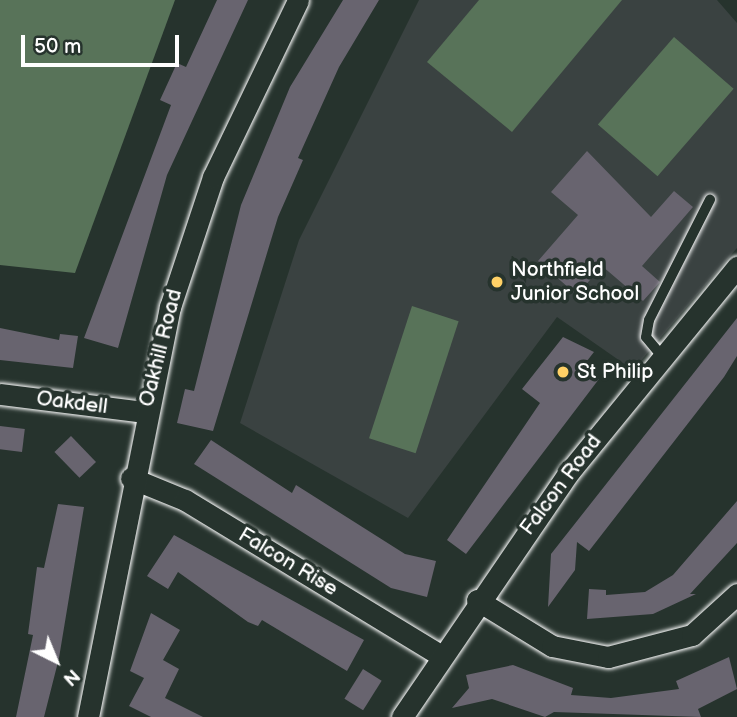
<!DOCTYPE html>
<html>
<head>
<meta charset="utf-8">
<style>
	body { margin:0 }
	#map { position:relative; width:737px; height:717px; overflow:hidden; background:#26332d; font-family:"Balsamiq Sans",sans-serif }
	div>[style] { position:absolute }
	.built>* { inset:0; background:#3a4241 }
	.green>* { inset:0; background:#587359; transform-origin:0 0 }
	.building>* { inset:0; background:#68646f; transform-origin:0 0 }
	.roads { filter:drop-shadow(0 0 2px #fff) drop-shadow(0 0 2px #fff) }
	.service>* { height:10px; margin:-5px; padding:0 5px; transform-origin:5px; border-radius:5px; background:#26332d }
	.minor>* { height:21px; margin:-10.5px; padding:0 10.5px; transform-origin:10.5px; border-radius:10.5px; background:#26332d }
	.dots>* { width:19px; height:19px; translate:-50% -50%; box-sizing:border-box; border:4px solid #26332d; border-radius:50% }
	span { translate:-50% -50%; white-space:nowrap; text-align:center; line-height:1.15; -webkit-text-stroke:7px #26332d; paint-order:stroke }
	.poi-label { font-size:21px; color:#fff }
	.left { translate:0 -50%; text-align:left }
	.street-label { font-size:21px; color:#fff }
	.north { position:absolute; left:21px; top:626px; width:70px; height:70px; -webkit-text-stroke:5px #26332d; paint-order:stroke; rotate:137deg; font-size:19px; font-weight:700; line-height:28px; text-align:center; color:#fff }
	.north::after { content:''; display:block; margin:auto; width:24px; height:32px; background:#fff; clip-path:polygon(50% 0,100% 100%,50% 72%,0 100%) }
	.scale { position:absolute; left:21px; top:35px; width:158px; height:32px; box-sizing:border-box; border:4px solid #fff; border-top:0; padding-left:9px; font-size:21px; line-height:24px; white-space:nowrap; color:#fff; -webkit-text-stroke:5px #26332d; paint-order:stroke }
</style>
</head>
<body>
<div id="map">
	<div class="built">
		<i style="clip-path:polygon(419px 0,717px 0,737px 23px,737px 248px,633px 370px,557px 317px,408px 518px,240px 423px,299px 240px)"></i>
	</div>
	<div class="green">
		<i style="clip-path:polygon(0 0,175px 0,75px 273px,0 265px)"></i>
		<i style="clip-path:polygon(479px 0,622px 0,512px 132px,427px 62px)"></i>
		<i style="left:674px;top:37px;width:79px;height:116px;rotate:41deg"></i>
		<i style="left:412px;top:306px;width:49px;height:139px;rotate:18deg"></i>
	</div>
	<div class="building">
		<i style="clip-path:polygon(217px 0,248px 0,167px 175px,118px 348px,84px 338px,171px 105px,160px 100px,177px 63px,186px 67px)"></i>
		<i style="clip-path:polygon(343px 0,379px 0,339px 67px,298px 158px,303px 160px,278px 217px,213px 431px,177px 423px,185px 389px,194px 391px,241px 205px,290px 87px)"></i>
		<i style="clip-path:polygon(587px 151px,651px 217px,674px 191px,693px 207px,642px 266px,660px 282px,643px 301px,602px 266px,577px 295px,538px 261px,578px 215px,551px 192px)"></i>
		<i style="clip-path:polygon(737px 318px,737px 356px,724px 377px,589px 551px,577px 542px,575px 570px,548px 607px,551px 554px)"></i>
		<i style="clip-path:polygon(0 328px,59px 340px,60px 334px,78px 336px,73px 368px,0 360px)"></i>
		<i style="clip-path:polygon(563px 337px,594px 352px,583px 366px,599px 379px,466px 554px,447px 540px,540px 403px,522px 389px)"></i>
		<i style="left:0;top:426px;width:25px;height:23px;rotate:7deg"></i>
		<i style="left:71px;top:436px;width:36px;height:23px;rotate:46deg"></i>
		<i style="clip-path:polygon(211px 440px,292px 493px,296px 485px,405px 554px,436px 561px,427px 597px,391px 588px,194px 464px)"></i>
		<i style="clip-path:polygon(737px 501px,737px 543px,690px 594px,696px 594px,653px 614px,587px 619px,589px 589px,606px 590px,606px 595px,645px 592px,673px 575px)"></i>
		<i style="clip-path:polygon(58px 504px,84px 507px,59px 658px,44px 717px,16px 717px,33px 635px,28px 634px,37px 567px,44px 568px)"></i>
		<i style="clip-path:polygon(174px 535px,364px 640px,347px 671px,262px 620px,258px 626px,248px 622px,178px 572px,168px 589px,147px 576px)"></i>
		<i style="clip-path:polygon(151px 613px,180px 630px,163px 660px,179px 669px,165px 698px,203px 717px,151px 717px,129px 706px,144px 678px,130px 671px)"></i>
		<i style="clip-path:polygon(729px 657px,737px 689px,698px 709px,701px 717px,554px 712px,545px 717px,492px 699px,452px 708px,469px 688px,466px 675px,513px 665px,573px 688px,571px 695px,611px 698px,679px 689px,676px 681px)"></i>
		<i style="left:363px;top:669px;width:22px;height:35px;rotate:32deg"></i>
	</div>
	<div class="roads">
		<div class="service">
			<i style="left:661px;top:355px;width:23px;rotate:-130deg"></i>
			<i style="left:646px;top:337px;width:17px;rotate:-80deg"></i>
			<i style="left:649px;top:320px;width:135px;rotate:-63.1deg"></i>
		</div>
		<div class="minor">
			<i style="left:0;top:394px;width:146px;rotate:7.1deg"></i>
			<i style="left:131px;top:478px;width:58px;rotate:22.2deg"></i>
			<i style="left:185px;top:500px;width:298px;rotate:31.3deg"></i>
			<i style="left:477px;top:600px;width:88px;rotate:31.5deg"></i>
			<i style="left:552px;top:646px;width:57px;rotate:11.1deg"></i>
			<i style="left:608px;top:657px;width:87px;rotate:-14.7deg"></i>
			<i style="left:692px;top:635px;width:61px;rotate:-42.3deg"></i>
			<i style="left:88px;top:717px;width:418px;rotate:-78.7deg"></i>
			<i style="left:170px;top:307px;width:137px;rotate:-71.7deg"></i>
			<i style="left:213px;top:177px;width:196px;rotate:-64.3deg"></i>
			<i style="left:402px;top:717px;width:298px;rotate:-55.7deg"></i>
			<i style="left:570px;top:471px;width:264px;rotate:-50.7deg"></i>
		</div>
	</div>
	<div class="dots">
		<i style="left:497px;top:282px;background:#ffd166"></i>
		<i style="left:563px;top:372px;background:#ffd166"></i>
	</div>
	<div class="poi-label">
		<span class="left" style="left:511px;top:282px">Northfield<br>Junior School</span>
		<span class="left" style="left:577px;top:372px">St Philip</span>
	</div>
	<div class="street-label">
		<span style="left:161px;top:348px;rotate:-76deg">Oakhill Road</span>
		<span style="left:72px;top:403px;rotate:7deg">Oakdell</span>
		<span style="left:561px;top:485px;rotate:-53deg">Falcon Road</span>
		<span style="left:288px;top:562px;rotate:31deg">Falcon Rise</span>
	</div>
	<div class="north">N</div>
	<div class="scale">50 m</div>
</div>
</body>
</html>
